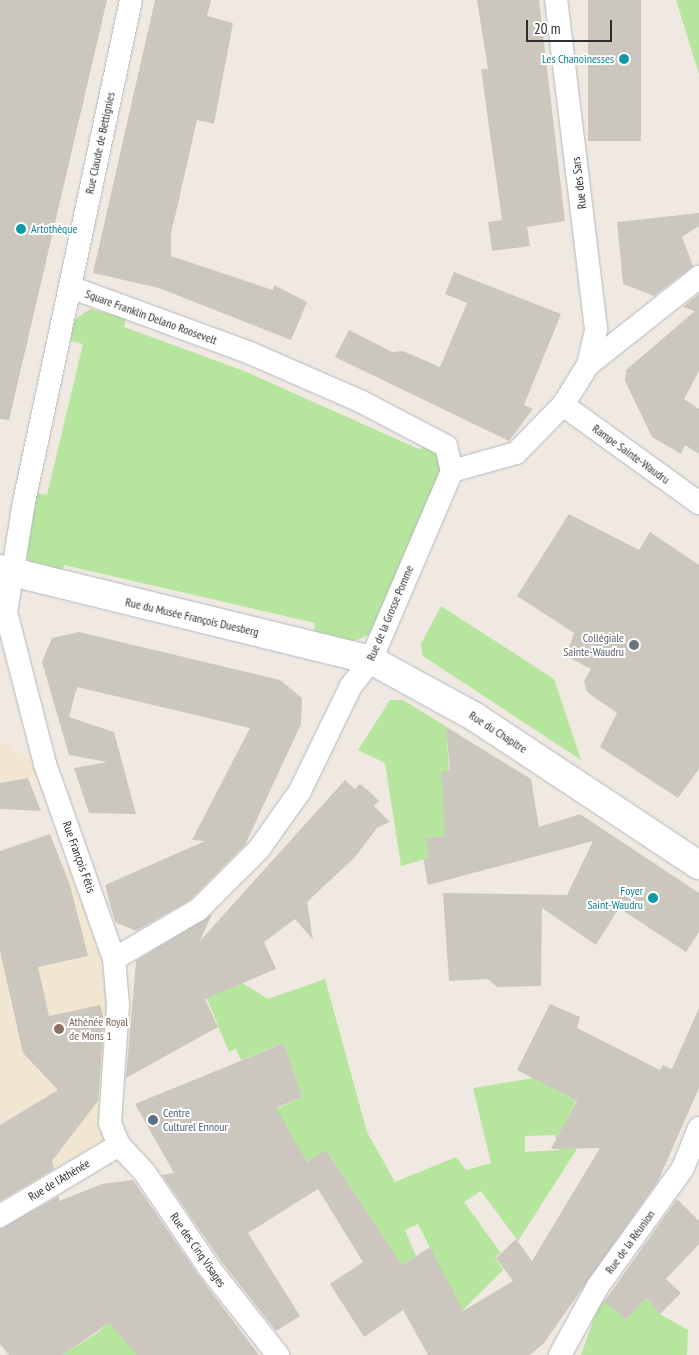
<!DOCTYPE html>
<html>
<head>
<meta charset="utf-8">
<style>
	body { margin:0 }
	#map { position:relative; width:699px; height:1355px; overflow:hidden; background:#efe9e1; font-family:"PT Sans Narrow",sans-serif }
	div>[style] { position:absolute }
	.education>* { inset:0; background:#f0e6d1 }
	.green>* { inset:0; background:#b6e59e }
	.building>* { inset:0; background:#cbc7bf; transform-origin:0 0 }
	.roads { filter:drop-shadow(0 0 1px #b4b7c1) drop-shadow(0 0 1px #b4b7c1) }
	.minor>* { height:22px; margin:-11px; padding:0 11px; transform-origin:11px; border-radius:11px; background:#fff }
	.tertiary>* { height:28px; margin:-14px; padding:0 14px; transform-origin:14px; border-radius:14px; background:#fff }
	.dots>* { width:14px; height:14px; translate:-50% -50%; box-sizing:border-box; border:2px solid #fff; border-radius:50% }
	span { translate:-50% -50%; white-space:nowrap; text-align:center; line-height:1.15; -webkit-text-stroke:4px #fff; paint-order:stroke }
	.culture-label { font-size:12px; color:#0d838f }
	.right { translate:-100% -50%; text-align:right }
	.left { translate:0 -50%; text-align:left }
	.street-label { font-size:12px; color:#2e2e2e }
	.worship-label { font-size:12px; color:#5b616d }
	.education-label { font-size:12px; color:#785e54 }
	.service-label { font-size:12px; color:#4e5e75 }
	.scale { position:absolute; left:526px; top:20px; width:86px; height:22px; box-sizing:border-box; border:2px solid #2e2e2e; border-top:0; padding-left:6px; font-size:15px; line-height:18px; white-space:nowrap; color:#2e2e2e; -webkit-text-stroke:4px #fff; paint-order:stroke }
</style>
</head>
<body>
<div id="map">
	<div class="education">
		<i style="clip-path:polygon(0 742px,10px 744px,15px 753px,42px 752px,48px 774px,0 783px)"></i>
		<i style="clip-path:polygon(83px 865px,99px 912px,119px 1145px,0 1216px,0 879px)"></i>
	</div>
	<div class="green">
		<i style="clip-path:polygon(676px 0,699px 0,699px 74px)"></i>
		<i style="clip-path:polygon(90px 309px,126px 318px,124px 327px,244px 371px,421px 450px,425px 441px,440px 455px,441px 471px,369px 635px,354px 641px,314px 631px,315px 623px,64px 565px,62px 573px,30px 562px,21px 549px,32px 492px,47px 495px,83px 344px,66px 340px,74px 320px)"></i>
		<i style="clip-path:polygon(441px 606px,554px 679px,581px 760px,423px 656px,421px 644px)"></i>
		<i style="clip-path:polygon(390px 700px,403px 700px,460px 735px,447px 741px,449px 771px,442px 771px,458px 834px,427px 838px,429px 858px,401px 866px,385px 763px,358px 750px)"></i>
		<i style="clip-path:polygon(evenodd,325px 979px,367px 1132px,395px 1182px,456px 1157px,466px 1170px,491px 1163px,473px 1088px,534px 1078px,576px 1101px,566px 1122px,570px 1145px,577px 1149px,518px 1241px,481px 1191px,464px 1202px,501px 1253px,495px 1257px,503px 1270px,462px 1311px,418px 1224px,405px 1230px,416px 1256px,402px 1265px,327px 1151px,306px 1162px,276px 1109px,302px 1097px,284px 1043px,241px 1060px,236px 1049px,229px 1052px,202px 987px,239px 981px,268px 999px,325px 979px,555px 1135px,559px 1150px,525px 1152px,525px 1136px,555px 1135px)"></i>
		<i style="clip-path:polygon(647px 1298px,660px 1314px,688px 1330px,687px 1355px,581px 1355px,601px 1299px,626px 1320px)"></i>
		<i style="clip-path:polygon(118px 1315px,138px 1355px,63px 1355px,97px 1333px)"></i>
	</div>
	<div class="building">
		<i style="clip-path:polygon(0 0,107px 0,9px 420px,0 419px)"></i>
		<i style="clip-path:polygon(155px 0,211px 0,207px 16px,233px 23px,214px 124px,197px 120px,171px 234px,171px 256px,273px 290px,274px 285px,307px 302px,291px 340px,159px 288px,93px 273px)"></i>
		<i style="clip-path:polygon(477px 0,539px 0,565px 221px,527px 227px,530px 246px,492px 251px,488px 222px,502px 220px,481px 69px,488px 69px)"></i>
		<i style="left:588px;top:0;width:53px;height:141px"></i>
		<i style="clip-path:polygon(699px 213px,699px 226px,682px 237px,693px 266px,654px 296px,623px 284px,617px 222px)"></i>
		<i style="clip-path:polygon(454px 272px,561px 314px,524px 405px,533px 409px,509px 441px,335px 357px,349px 330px,392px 352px,403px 351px,440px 367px,467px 303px,445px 294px)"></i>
		<i style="clip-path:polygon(699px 294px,699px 371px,684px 399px,699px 409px,699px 454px,685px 445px,681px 454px,652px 437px,625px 381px,626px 370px,695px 311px,683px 307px)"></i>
		<i style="clip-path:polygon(569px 514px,639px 550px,650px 532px,699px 565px,699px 769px,678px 798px,600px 747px,617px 713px,587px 692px,584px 681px,591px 669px,566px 656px,574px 633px,517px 596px)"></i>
		<i style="clip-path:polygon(79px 632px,280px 680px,302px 698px,301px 724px,245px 845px,190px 900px,136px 931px,115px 922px,105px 885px,205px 841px,192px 840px,250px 728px,77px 687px,69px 717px,114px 732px,136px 814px,89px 813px,74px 768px,107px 762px,69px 755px,42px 662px,52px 638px)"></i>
		<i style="clip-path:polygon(446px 727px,531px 779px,539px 827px,580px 814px,699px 893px,699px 932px,686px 952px,619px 908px,596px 945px,542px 908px,541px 986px,497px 987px,488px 979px,449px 981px,443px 893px,567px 895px,593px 841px,428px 885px,423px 858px,429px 858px,426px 838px,445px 836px,441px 771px,450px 771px)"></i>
		<i style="clip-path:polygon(28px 778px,41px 811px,0 809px,0 783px)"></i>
		<i style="clip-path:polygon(345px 780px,355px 789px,360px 784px,371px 793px,379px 801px,374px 806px,390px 822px,377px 828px,355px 857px,307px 902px,313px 940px,295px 919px,264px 942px,276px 969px,205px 999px,218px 1027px,126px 1078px,136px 961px,212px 914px,200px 941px)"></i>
		<i style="clip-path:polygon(50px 834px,70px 885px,88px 956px,38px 967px,49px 1016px,100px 1005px,104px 1020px,98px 1101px,52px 1161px,54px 1169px,0 1201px,0 1125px,58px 1090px,23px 1053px,0 951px,0 851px)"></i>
		<i style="clip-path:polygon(550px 1004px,580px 1017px,577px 1028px,660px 1070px,663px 1065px,672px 1069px,699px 1008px,699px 1088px,658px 1181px,544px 1343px,530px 1355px,428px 1355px,403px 1310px,364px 1337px,330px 1284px,363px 1262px,318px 1189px,248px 1233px,300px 1316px,276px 1331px,221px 1261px,162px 1175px,174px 1173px,135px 1104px,284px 1043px,302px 1097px,276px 1108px,307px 1162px,326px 1150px,402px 1265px,430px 1247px,463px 1311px,513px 1281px,496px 1258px,516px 1239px,532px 1261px,600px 1148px,551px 1149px,577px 1101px,517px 1070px)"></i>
		<i style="clip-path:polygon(133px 1180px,199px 1276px,259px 1355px,137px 1355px,109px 1323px,63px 1355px,9px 1355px,0 1344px,0 1229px,59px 1196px,59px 1201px,102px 1184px)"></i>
		<i style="clip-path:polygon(677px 1199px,699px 1221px,699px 1244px,666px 1279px,681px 1293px,660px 1314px,647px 1298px,626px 1320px,604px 1302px)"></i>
	</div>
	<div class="roads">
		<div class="minor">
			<i style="left:131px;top:0;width:513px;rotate:102.03deg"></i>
			<i style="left:24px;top:502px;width:111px;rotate:99.3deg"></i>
			<i style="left:6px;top:612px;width:157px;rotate:75.6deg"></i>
			<i style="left:45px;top:764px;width:207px;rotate:70.5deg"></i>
			<i style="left:114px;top:959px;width:46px;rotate:85deg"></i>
			<i style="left:118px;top:1005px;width:118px;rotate:93.9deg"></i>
			<i style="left:110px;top:1123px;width:24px;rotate:68deg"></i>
			<i style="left:119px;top:1145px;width:38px;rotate:47deg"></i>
			<i style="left:145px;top:1173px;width:116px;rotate:55.9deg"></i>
			<i style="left:210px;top:1269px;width:110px;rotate:51.7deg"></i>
			<i style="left:70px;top:287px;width:192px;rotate:20.1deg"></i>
			<i style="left:250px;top:353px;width:120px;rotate:23.6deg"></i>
			<i style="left:360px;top:401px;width:97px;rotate:27.6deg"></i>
			<i style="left:446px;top:446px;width:26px;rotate:77deg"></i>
			<i style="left:588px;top:365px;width:142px;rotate:-38.4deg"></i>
			<i style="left:563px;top:405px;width:168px;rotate:35.8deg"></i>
			<i style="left:114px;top:959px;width:97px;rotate:-30.3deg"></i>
			<i style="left:198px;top:910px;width:86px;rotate:-45deg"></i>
			<i style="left:259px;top:849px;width:71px;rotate:-54.7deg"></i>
			<i style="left:300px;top:791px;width:117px;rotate:-64.1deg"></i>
			<i style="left:351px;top:686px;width:33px;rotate:-52deg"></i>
			<i style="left:371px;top:660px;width:206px;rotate:-66.8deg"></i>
			<i style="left:452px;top:471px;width:66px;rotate:-15.7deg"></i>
			<i style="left:516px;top:453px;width:67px;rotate:-45.6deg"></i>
			<i style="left:563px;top:405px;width:47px;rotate:-58deg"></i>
			<i style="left:588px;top:365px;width:37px;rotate:-77deg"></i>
			<i style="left:596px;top:329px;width:331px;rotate:-96.9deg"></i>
			<i style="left:0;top:1216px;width:139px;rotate:-30.8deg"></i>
			<i style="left:560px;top:1355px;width:79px;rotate:-61.2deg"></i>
			<i style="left:598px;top:1286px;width:145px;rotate:-54.2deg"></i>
			<i style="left:683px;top:1168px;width:43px;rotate:-68.2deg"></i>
		</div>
		<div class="tertiary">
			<i style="left:0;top:569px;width:382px;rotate:13.8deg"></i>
			<i style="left:371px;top:660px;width:119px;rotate:28.7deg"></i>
			<i style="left:475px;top:717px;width:268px;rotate:33.5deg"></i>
		</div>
	</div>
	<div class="dots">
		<i style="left:624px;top:59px;background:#0f9aa8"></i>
		<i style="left:21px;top:229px;background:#0f9aa8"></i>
		<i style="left:634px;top:645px;background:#6b7280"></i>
		<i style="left:653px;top:898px;background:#0f9aa8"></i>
		<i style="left:59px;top:1029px;background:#8d6e63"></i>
		<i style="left:153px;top:1120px;background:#5c6f8a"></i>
	</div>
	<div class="culture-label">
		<span class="right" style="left:614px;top:59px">Les Chanoinesses</span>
		<span class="left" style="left:31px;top:229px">Artothèque</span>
		<span class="right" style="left:643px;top:898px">Foyer<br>Saint-Waudru</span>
	</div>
	<div class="street-label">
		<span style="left:100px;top:143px;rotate:-78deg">Rue Claude de Bettignies</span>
		<span style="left:579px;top:183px;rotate:-97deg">Rue des Sars</span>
		<span style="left:151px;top:317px;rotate:20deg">Square Franklin Delano Roosevelt</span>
		<span style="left:631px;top:454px;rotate:36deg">Rampe Sainte-Waudru</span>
		<span style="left:390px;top:613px;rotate:-67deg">Rue de la Grosse Pomme</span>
		<span style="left:192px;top:617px;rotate:13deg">Rue du Musée François Duesberg</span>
		<span style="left:498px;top:732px;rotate:33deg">Rue du Chapitre</span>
		<span style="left:79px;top:857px;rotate:70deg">Rue François Fétis</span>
		<span style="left:59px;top:1180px;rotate:-31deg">Rue de l'Athénée</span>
		<span style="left:630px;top:1242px;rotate:-54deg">Rue de la Réunion</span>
		<span style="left:198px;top:1250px;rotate:55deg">Rue des Cinq Visages</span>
	</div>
	<div class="worship-label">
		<span class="right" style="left:624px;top:645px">Collégiale<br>Sainte-Waudru</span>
	</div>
	<div class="education-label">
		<span class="left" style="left:69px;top:1029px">Athénée Royal<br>de Mons 1</span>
	</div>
	<div class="service-label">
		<span class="left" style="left:163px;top:1120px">Centre<br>Culturel Ennour</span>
	</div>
	<div class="scale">20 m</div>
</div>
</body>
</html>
